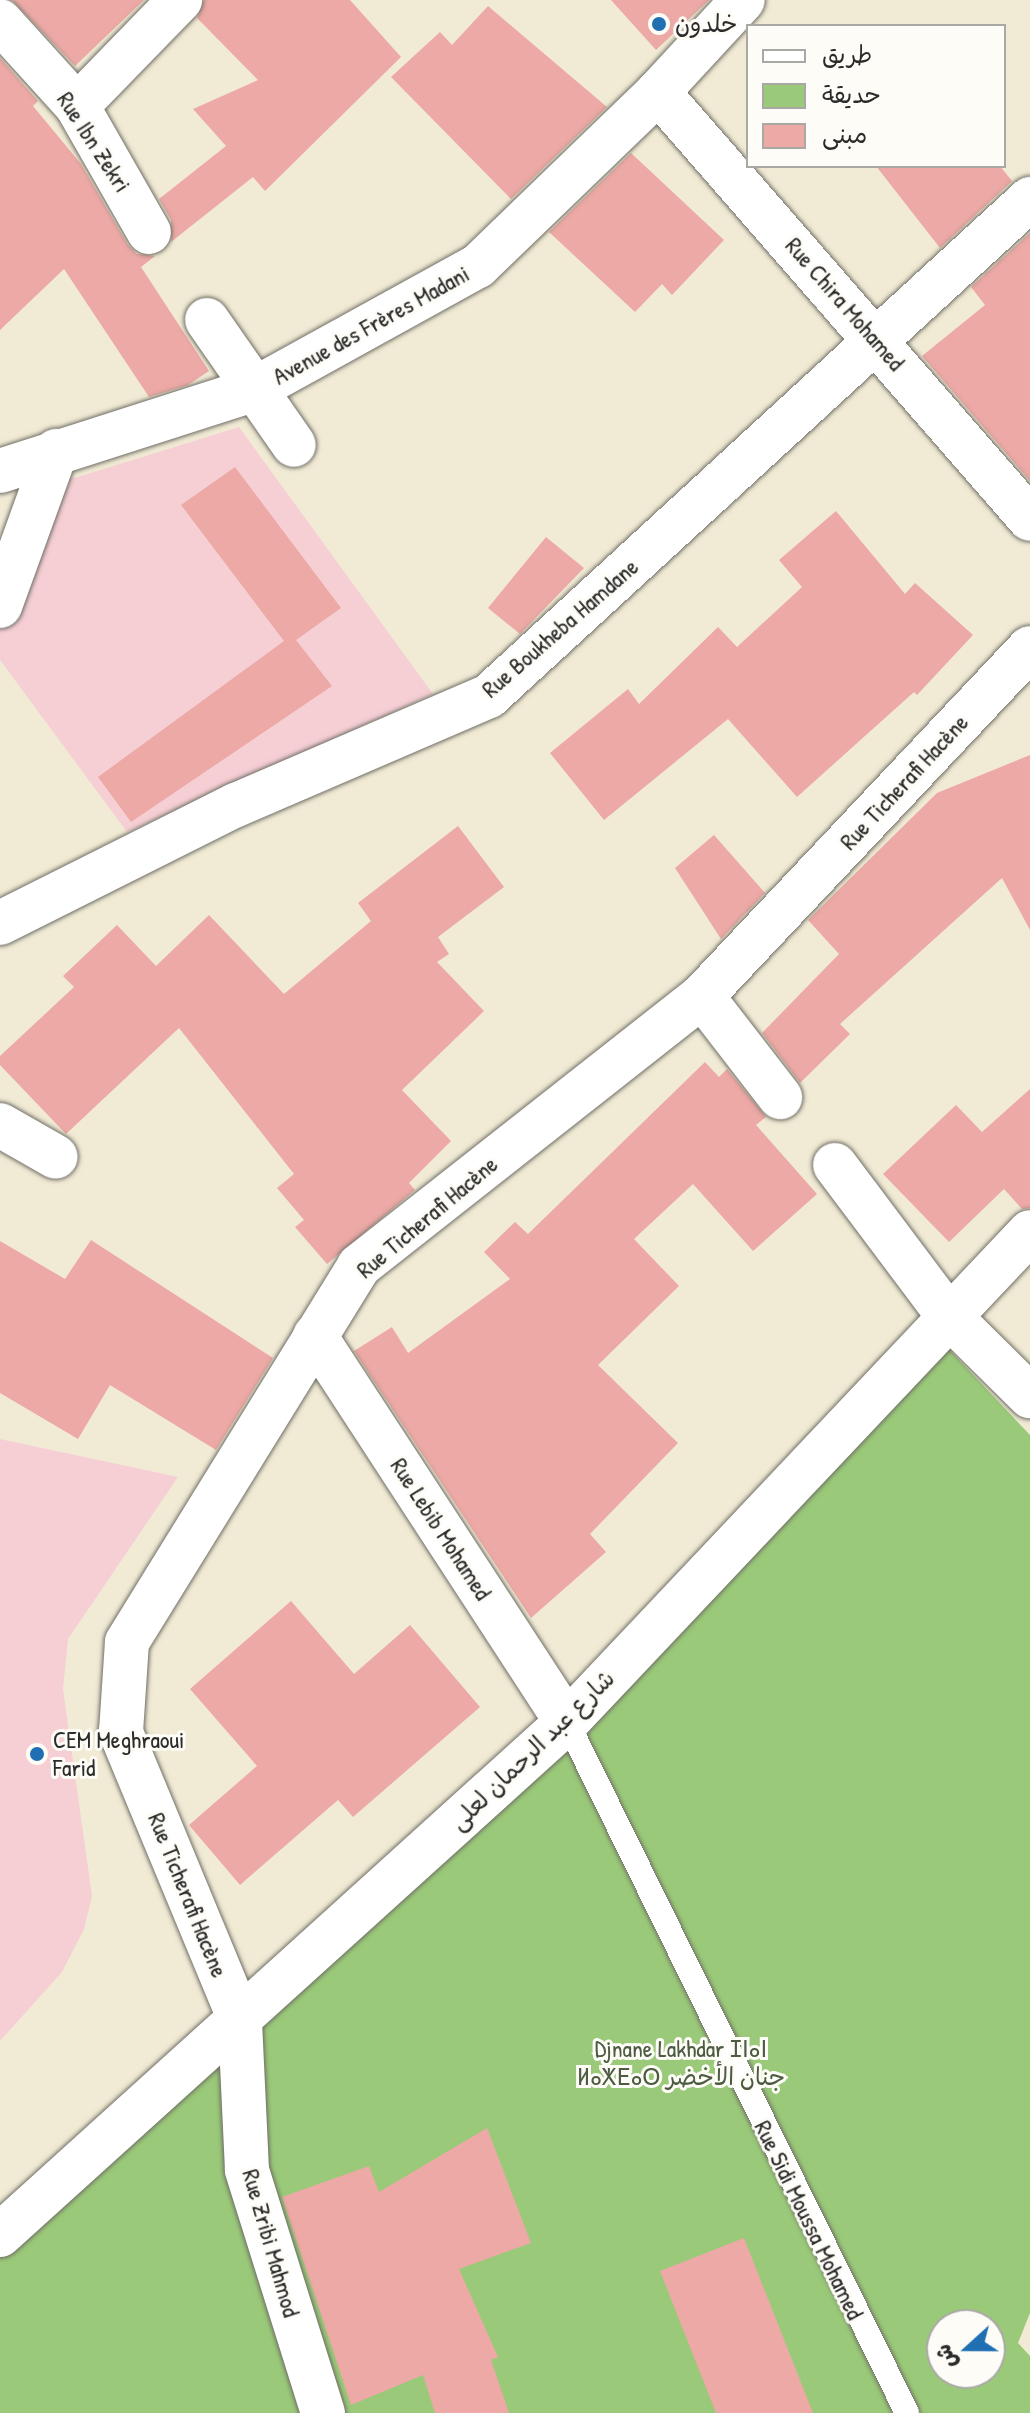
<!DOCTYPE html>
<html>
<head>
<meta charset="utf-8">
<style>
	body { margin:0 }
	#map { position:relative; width:1030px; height:2413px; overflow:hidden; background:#f1ebd5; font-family:"Patrick Hand","Playpen Sans Arabic","Noto Sans Tifinagh",sans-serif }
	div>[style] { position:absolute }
	.built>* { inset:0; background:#f6cfd5 }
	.green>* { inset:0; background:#9aca79 }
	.building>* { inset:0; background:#eca9a5 }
	.roads { filter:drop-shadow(0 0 2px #706e66) drop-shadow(0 0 2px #706e66) }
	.lane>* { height:24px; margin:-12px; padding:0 12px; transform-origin:12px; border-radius:12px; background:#fff }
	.street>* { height:44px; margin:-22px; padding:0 22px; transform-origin:22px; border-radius:22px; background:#fff }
	.secondary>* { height:44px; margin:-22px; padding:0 22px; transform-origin:22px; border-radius:22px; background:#fff }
	.dots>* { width:22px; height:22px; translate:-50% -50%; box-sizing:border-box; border:4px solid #fdfcf7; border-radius:50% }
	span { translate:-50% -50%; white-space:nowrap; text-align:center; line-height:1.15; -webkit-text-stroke:6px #fdfcf7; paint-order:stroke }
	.poi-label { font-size:24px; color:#2b2b2b }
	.left { translate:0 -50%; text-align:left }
	.street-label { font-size:24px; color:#2b2b2b }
	.park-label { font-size:24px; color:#4c5b42 }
	.legend { position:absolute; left:746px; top:24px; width:260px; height:144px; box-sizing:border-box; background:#fdfcf7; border:2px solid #a9a8a5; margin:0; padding:10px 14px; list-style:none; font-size:24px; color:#2b2b2b }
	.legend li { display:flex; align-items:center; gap:16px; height:40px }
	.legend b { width:40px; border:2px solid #a9a8a5 }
	.north { position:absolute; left:926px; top:2309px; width:80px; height:80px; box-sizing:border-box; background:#fdfcf7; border:2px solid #a9a8a5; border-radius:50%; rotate:249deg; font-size:22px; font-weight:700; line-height:32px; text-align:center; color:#2b2b2b }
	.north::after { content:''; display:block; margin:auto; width:28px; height:36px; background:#1f6fb2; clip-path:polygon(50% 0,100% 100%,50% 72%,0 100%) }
</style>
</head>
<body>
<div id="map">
	<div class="built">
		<i style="clip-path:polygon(239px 427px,433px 694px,127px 832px,0 660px,0 627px,55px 484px)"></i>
		<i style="clip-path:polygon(0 1439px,178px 1477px,68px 1639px,63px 1689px,92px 1896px,84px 1929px,62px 1972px,0 2041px)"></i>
	</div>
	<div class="green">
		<i style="clip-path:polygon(evenodd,944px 1344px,1030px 1435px,1030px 2313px,1018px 2343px,1030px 2356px,1030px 2413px,0 2413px,0 2255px,944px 1344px,942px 2325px,990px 2325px,990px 2373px,942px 2373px,942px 2325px)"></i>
	</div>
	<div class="building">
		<i style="clip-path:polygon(12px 0,144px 0,75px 66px)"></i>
		<i style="clip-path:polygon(204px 0,350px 0,401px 57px,265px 191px,253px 177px,171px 242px,171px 220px,159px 199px,226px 146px,193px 109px,258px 80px,197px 18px)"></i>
		<i style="clip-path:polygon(611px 0,709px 0,656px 50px)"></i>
		<i style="clip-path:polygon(488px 6px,607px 107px,511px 199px,391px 77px,440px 32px,452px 45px)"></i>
		<i style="clip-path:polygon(0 58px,38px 101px,33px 106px,81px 164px,128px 245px,137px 254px,155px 256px,141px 267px,209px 371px,188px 385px,149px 397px,64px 269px,0 330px)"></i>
		<i style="clip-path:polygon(631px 153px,724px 240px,672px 295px,662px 284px,635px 312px,549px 232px)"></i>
		<i style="clip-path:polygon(876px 166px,1000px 166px,1012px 181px,940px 248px)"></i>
		<i style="clip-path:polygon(1030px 233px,1030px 481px,922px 356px,985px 305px,971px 287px)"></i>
		<i style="clip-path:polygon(235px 467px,341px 608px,296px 640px,332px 686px,131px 822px,98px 777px,284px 641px,181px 505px)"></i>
		<i style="clip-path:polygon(836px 511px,905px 594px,915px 583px,973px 635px,917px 695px,914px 692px,797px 797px,728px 719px,604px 820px,550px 753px,628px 689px,639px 704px,718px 627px,737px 647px,802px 587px,779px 560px)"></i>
		<i style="clip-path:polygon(546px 537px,584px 568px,520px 634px,488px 608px)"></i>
		<i style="clip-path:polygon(1030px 755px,1030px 930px,1002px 878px,840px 1024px,850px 1034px,800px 1083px,762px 1033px,839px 954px,808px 920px,937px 793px)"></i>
		<i style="clip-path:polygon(458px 826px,504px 887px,438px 937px,449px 954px,437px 962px,484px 1011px,402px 1090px,451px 1141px,409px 1183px,415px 1190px,327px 1264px,295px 1227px,304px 1220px,277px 1188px,294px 1174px,179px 1028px,66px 1134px,0 1065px,0 1056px,74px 987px,63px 976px,117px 925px,156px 966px,209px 915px,284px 994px,371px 921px,358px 903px)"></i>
		<i style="clip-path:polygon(714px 835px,765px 893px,721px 939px,675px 868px)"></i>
		<i style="clip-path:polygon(705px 1062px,719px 1077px,727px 1069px,766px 1117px,756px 1125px,817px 1194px,753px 1251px,693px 1184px,634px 1239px,679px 1286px,598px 1365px,678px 1443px,590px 1534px,606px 1552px,531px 1618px,354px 1351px,392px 1327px,408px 1353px,510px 1279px,484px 1252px,515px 1222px,528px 1234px)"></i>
		<i style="clip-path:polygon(1030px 1089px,1030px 1208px,1022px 1209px,1004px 1189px,949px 1242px,883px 1174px,956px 1105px,982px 1132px)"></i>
		<i style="clip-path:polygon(91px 1240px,273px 1358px,216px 1450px,110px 1385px,78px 1439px,0 1393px,0 1241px,65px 1279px)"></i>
		<i style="clip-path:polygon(291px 1601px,354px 1674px,410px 1625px,480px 1707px,353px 1817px,338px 1800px,240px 1885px,189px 1825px,257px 1766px,190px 1689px)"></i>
		<i style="clip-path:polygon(487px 2128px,531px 2243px,459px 2269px,498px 2357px,491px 2360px,509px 2413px,435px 2413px,423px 2375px,351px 2405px,282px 2197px,369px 2166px,379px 2192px)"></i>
		<i style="clip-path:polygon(744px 2238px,813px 2413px,716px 2413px,660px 2271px)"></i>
	</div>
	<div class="roads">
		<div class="lane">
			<i style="left:567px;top:1722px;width:770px;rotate:63.8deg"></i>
		</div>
		<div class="street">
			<i style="left:0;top:21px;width:115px;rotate:47.8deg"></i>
			<i style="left:77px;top:106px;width:145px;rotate:60.3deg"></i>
			<i style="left:658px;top:92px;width:566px;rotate:48.94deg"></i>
			<i style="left:77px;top:106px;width:148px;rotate:-45.8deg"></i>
			<i style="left:207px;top:320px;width:152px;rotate:55.2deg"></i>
			<i style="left:0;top:606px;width:165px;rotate:-70.1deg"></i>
			<i style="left:0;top:923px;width:264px;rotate:-26.6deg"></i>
			<i style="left:236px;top:805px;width:275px;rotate:-23.3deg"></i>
			<i style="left:489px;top:696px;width:735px;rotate:-42.57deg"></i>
			<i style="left:702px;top:996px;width:128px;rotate:52.3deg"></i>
			<i style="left:0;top:1125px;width:64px;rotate:29.7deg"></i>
			<i style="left:835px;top:1165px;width:186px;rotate:53.1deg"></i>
			<i style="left:315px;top:1336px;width:461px;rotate:56.9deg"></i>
			<i style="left:323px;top:2413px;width:255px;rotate:-107.4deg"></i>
			<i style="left:247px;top:2170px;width:150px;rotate:-92.7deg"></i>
			<i style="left:240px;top:2020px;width:312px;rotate:-112.5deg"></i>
			<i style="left:121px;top:1732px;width:90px;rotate:-86.2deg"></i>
			<i style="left:127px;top:1642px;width:442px;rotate:-58.3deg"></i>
			<i style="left:359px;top:1266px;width:437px;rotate:-38.2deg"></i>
			<i style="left:702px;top:996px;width:478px;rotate:-46.7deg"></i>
		</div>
		<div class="secondary">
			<i style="left:0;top:471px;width:266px;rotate:-17.8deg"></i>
			<i style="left:253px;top:390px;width:257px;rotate:-28.9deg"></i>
			<i style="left:478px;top:266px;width:250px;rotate:-44deg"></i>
			<i style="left:658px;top:92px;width:125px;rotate:-47.3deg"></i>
			<i style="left:947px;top:1314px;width:117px;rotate:44.7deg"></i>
			<i style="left:0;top:2235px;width:765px;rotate:-42.14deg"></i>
			<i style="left:567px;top:1722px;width:674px;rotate:-46.62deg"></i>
		</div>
	</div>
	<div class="dots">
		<i style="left:659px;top:24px;background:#1f6fb2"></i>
		<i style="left:37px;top:1754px;background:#1f6fb2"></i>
	</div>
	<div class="poi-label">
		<span class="left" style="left:675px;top:24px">خلدون</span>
		<span class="left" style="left:53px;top:1754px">CEM Meghraoui<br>Farid</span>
	</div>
	<div class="street-label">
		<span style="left:94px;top:142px;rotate:57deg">Rue Ibn Zekri</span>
		<span style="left:845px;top:304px;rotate:49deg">Rue Chira Mohamed</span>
		<span style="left:371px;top:325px;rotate:-29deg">Avenue des Frères Madani</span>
		<span style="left:560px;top:628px;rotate:-41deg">Rue Boukheba Hamdane</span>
		<span style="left:904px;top:782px;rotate:-47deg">Rue Ticherafi Hacène</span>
		<span style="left:427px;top:1217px;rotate:-40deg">Rue Ticherafi Hacène</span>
		<span style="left:441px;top:1529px;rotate:57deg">Rue Lebib Mohamed</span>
		<span style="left:532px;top:1750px;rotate:-44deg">شارع عبد الرحمان لعلى</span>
		<span style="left:188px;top:1895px;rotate:68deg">Rue Ticherafi Hacène</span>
		<span style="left:809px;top:2220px;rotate:64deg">Rue Sidi Moussa Mohamed</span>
		<span style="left:271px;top:2243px;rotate:74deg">Rue Zribi Mahmod</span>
	</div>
	<div class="park-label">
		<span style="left:681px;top:2063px">Djnane Lakhdar ⵊⵏⴰⵏ<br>ⵍⴰⵅⴹⴰⵔ جنان الأخضر</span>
	</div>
	<ul class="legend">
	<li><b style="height:10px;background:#fff"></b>طريق</li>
	<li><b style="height:22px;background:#9aca79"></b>حديقة</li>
	<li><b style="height:22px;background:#eca9a5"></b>مبنى</li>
	</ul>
	<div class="north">ش</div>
</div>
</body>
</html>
